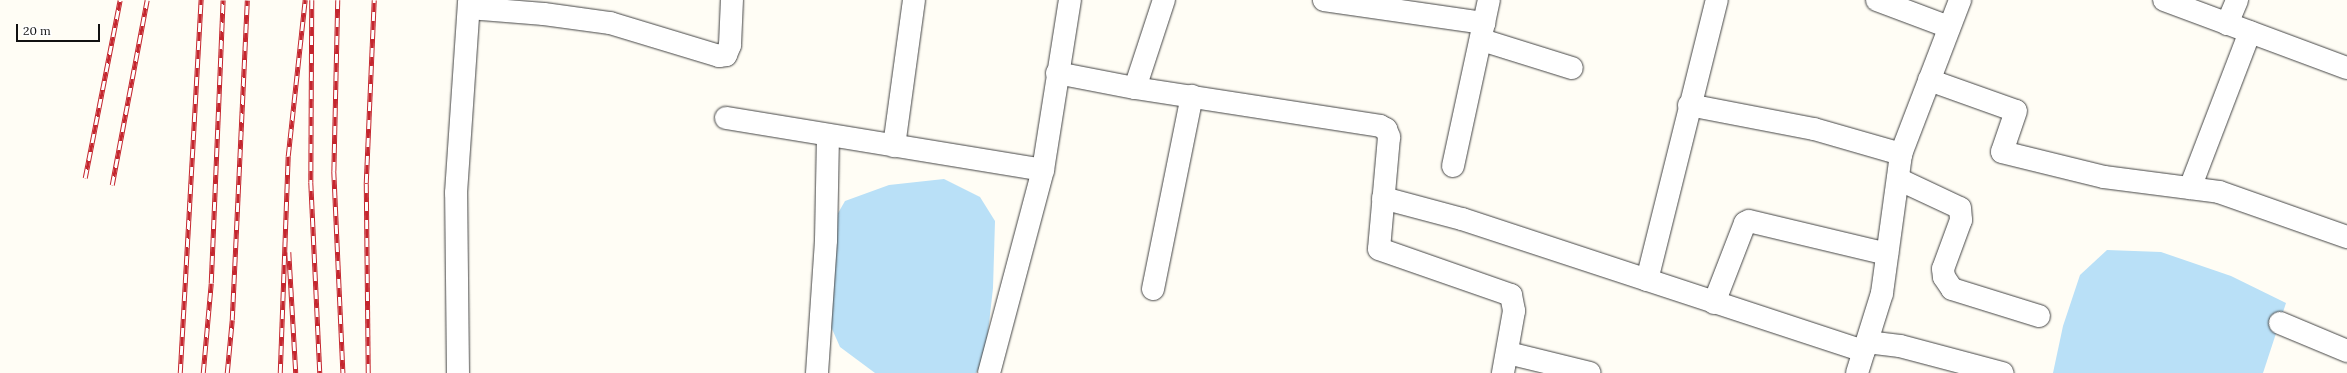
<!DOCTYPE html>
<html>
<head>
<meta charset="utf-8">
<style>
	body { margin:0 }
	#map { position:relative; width:2347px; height:373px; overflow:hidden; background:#fffdf5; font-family:Lora,serif }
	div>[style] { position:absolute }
	.water>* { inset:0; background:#b9e0f7 }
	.roads { filter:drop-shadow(0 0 1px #444) drop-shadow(0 0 1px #444) }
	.minor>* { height:22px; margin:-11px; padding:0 11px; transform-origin:11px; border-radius:11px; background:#fff }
	.rail>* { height:4.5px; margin-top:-2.25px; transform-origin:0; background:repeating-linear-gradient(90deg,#fff 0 9px,#c4262e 0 18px); box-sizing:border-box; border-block:1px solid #c4262e }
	span { translate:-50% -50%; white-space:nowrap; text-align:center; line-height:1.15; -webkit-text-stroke:4px #fff; paint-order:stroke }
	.scale { position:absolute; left:16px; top:24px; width:84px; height:18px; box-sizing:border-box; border:2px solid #111; border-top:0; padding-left:5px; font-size:12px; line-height:14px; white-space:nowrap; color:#111; -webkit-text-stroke:3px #fff; paint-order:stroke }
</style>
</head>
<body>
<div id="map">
	<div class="water">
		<i style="clip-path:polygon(944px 179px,980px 197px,995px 221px,993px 288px,985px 359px,976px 373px,875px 373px,840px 347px,825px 313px,833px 222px,845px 201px,889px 185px)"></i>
		<i style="clip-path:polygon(2107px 250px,2161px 252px,2231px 276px,2286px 303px,2263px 373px,2053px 373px,2063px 326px,2080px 275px)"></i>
	</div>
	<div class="roads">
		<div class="minor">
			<i style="left:1324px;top:0;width:162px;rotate:8.2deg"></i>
			<i style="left:1484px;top:23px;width:24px;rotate:-78deg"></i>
			<i style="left:1877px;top:0;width:77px;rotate:20.6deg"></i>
			<i style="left:2164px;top:0;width:195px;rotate:20.4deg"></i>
			<i style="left:469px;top:8px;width:75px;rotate:4.6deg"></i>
			<i style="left:544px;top:14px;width:67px;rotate:7.8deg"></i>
			<i style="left:610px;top:23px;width:114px;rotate:16.8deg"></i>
			<i style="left:719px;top:56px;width:7px;rotate:-8deg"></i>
			<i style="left:726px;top:55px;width:11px;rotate:-68deg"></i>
			<i style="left:730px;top:45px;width:45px;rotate:-87.5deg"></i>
			<i style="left:2227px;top:24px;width:26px;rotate:-67deg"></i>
			<i style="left:1482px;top:40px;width:94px;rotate:17.3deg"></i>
			<i style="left:1057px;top:73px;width:79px;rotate:10.9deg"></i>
			<i style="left:1135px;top:88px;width:248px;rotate:8.8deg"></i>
			<i style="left:1380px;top:126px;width:7px;rotate:27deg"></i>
			<i style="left:1386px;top:129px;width:9px;rotate:69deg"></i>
			<i style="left:1389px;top:137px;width:112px;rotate:95.1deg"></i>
			<i style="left:1379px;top:249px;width:140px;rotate:19.2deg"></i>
			<i style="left:1511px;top:295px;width:16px;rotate:79deg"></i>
			<i style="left:1514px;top:311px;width:63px;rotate:100.1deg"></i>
			<i style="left:1929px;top:80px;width:92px;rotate:19.6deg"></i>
			<i style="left:2016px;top:111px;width:43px;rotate:108.9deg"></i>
			<i style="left:2002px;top:152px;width:105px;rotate:13.8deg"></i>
			<i style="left:2104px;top:177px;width:116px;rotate:7.4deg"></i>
			<i style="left:2219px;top:192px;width:136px;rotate:19.4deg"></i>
			<i style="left:1135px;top:88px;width:93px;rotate:-71.8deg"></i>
			<i style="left:1689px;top:105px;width:127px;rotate:10.9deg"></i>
			<i style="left:1814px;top:129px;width:91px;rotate:16deg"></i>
			<i style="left:726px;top:118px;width:321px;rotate:9.3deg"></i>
			<i style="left:894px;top:146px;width:147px;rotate:-82.2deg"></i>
			<i style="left:1453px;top:166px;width:146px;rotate:-77.8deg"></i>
			<i style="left:1898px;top:179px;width:68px;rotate:25.1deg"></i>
			<i style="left:1960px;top:208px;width:12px;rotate:85deg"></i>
			<i style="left:1961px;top:220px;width:52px;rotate:110.2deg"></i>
			<i style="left:1943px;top:269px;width:8px;rotate:83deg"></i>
			<i style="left:1944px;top:277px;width:14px;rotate:56deg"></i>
			<i style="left:1952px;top:289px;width:91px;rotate:17.2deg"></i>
			<i style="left:2190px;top:188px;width:167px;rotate:-69deg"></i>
			<i style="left:1383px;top:198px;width:82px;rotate:14.9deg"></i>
			<i style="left:1462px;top:219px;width:423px;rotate:18.2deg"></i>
			<i style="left:1647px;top:280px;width:289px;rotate:-76deg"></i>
			<i style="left:1153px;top:289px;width:197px;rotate:-78.6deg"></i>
			<i style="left:1714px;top:303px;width:86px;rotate:-68.8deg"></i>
			<i style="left:1745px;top:223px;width:4px;rotate:-27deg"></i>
			<i style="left:1749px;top:221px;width:142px;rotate:13.4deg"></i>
			<i style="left:2280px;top:323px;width:73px;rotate:22.7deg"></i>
			<i style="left:1867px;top:342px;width:33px;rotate:7deg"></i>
			<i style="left:1900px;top:346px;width:106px;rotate:14.8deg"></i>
			<i style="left:1508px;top:353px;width:84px;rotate:13.7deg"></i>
			<i style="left:458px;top:373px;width:180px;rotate:-90.6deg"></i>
			<i style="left:456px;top:193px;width:193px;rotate:-86.1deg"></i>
			<i style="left:817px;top:373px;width:133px;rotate:-86.1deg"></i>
			<i style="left:826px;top:240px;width:105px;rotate:-88.9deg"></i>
			<i style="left:989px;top:373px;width:210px;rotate:-75.1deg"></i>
			<i style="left:1043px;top:170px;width:172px;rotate:-81deg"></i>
			<i style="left:1857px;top:373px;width:84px;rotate:-72.6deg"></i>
			<i style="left:1882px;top:293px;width:140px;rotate:-82.2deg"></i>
			<i style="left:1901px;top:154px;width:165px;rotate:-69deg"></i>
		</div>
	</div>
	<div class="rail">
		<i style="left:312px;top:0;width:182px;rotate:90.3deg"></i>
		<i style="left:311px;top:182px;width:191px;rotate:87.3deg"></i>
		<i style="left:338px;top:0;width:171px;rotate:91.3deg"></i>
		<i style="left:334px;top:171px;width:202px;rotate:87.4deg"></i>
		<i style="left:85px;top:178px;width:181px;rotate:-78.9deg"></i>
		<i style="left:112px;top:185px;width:188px;rotate:-79.3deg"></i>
		<i style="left:289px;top:252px;width:121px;rotate:86.7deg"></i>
		<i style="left:180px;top:373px;width:374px;rotate:-86.8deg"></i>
		<i style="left:203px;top:373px;width:90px;rotate:-84.9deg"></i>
		<i style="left:211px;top:283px;width:283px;rotate:-87.6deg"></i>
		<i style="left:227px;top:373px;width:53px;rotate:-84.6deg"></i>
		<i style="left:232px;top:320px;width:320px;rotate:-87.3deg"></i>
		<i style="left:280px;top:373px;width:217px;rotate:-87.9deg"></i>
		<i style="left:288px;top:156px;width:157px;rotate:-83.8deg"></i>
		<i style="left:368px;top:373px;width:190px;rotate:-90.6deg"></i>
		<i style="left:366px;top:183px;width:183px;rotate:-87.5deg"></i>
	</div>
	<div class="scale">20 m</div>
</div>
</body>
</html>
